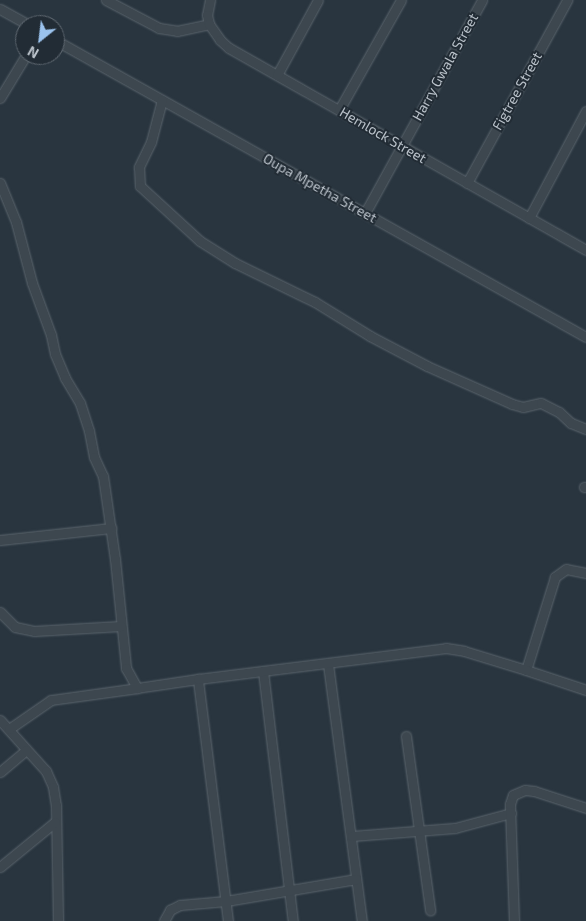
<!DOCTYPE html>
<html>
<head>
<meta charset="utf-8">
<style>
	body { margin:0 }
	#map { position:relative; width:586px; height:921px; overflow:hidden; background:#29353f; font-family:"Exo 2",sans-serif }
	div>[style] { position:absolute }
	.roads { filter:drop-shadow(0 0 1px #5b656d) drop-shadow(0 0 1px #5b656d) }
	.minor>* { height:9px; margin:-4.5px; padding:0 4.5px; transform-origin:4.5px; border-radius:4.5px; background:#3d474f }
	span { translate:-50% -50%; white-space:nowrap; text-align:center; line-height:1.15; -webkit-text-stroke:4px #222c35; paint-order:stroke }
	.street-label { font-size:14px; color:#bac2ca }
	.north { position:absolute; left:15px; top:15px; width:50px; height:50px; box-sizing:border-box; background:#222c35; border:1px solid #5f6871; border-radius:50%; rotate:209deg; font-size:14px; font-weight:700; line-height:20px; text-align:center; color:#bac2ca }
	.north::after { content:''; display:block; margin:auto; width:18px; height:22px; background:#9bc3ee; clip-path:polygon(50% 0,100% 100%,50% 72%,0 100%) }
</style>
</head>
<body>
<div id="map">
	<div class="roads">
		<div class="minor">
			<i style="left:106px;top:0;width:60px;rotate:27.8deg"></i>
			<i style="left:159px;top:28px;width:18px;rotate:9deg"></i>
			<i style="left:177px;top:31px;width:33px;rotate:-12deg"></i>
			<i style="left:210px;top:0;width:15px;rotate:101deg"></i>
			<i style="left:207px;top:15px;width:9px;rotate:77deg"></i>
			<i style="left:209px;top:24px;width:19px;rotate:55deg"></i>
			<i style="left:220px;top:40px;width:12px;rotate:42deg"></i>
			<i style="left:229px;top:48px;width:410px;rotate:29.5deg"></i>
			<i style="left:0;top:9px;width:33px;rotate:29deg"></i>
			<i style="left:55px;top:40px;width:608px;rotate:29.22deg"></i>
			<i style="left:277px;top:75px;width:85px;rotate:-61.3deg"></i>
			<i style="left:0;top:98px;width:50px;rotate:-58.8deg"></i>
			<i style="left:162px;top:100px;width:43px;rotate:104.7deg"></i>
			<i style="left:151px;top:142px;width:28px;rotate:116deg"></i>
			<i style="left:139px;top:167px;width:19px;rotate:87deg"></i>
			<i style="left:140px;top:186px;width:81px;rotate:42.5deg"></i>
			<i style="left:200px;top:241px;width:41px;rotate:32.2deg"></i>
			<i style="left:235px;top:263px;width:89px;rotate:26deg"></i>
			<i style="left:315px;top:302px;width:65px;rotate:31.7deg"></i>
			<i style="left:370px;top:336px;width:64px;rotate:27.8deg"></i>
			<i style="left:427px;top:366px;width:93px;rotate:24.1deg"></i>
			<i style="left:512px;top:404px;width:11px;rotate:15deg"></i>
			<i style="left:523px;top:407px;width:18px;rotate:-13deg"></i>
			<i style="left:541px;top:403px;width:20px;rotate:27deg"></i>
			<i style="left:559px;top:412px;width:16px;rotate:43deg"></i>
			<i style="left:571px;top:423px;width:16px;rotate:22deg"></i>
			<i style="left:339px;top:110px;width:126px;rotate:-60.6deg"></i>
			<i style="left:0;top:183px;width:42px;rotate:67.7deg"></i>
			<i style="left:16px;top:222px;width:63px;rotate:75.3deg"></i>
			<i style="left:32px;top:283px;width:55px;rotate:69.9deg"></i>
			<i style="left:51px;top:335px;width:19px;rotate:78deg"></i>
			<i style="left:55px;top:354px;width:26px;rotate:67deg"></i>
			<i style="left:65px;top:378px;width:29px;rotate:59deg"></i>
			<i style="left:80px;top:403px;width:29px;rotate:72deg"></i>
			<i style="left:89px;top:431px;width:26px;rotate:79deg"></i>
			<i style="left:94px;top:457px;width:21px;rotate:65deg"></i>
			<i style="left:103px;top:476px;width:84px;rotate:81.8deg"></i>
			<i style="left:115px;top:559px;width:110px;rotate:84.2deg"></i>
			<i style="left:126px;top:668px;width:23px;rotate:61deg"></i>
			<i style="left:137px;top:688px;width:62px;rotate:-8.4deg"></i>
			<i style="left:467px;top:183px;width:209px;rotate:-61.3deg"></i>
			<i style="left:365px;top:213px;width:243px;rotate:-61.2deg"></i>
			<i style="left:529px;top:218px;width:121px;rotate:-62deg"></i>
			<i style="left:584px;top:487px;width:2px"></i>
			<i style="left:0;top:540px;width:112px;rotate:-6.2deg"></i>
			<i style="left:586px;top:573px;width:20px;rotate:-169deg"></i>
			<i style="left:566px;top:569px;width:14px;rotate:144deg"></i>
			<i style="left:555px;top:577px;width:97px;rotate:107.3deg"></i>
			<i style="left:526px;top:670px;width:63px;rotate:18.4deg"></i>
			<i style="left:0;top:612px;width:21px;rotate:45deg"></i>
			<i style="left:15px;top:627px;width:19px;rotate:12deg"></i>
			<i style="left:34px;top:631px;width:87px;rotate:-3.3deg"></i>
			<i style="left:328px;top:664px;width:259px;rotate:82.5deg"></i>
			<i style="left:263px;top:671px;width:252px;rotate:83.2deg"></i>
			<i style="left:0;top:720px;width:69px;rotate:48deg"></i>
			<i style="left:46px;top:771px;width:17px;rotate:66deg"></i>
			<i style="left:53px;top:787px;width:18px;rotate:81deg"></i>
			<i style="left:56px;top:805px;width:116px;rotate:89deg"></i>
			<i style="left:9px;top:729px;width:51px;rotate:-34.6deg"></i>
			<i style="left:51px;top:700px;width:87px;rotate:-7.9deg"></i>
			<i style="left:406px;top:736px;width:176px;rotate:82.1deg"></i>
			<i style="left:0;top:772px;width:34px;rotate:-40deg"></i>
			<i style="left:352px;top:836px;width:103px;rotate:-4.4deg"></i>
			<i style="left:455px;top:828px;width:58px;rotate:-15deg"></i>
			<i style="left:0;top:867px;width:71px;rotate:-39.3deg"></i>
			<i style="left:164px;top:921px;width:13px;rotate:-61deg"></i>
			<i style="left:170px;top:910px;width:11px;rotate:-27deg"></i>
			<i style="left:180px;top:905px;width:46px;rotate:-5deg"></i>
			<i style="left:226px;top:901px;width:132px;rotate:-9.6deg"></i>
			<i style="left:228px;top:921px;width:244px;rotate:-97.1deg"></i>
			<i style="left:198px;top:679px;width:250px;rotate:-7.1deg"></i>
			<i style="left:446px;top:648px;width:18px;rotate:9deg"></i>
			<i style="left:464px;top:651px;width:65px;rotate:17deg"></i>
			<i style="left:514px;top:921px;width:117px;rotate:-92deg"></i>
			<i style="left:510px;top:804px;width:9px;rotate:-72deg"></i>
			<i style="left:513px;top:795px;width:13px;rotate:-23deg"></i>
			<i style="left:525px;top:790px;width:9px;rotate:6deg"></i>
			<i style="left:534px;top:791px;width:55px;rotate:18.1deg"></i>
		</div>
	</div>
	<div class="street-label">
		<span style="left:445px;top:67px;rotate:-61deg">Harry Gwala Street</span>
		<span style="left:517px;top:91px;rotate:-61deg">Figtree Street</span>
		<span style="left:383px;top:135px;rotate:30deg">Hemlock Street</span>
		<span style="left:320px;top:188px;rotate:29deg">Oupa Mpetha Street</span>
	</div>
	<div class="north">N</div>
</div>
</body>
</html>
